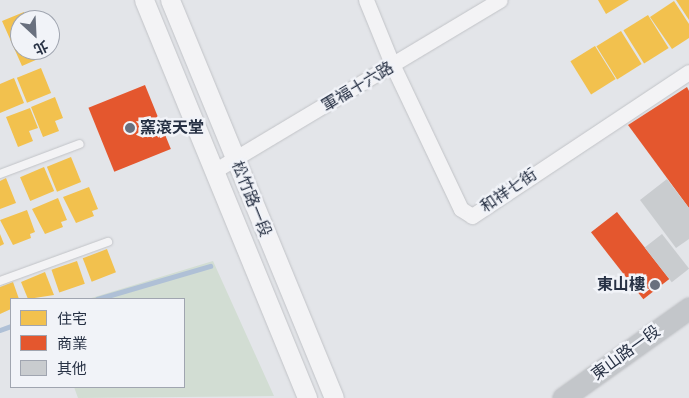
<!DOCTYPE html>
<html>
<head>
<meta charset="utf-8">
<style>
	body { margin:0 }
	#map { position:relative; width:689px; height:398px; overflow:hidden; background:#e3e5e9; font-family:"Work Sans","Noto Sans TC",sans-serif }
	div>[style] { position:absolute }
	.green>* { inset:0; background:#d2ddd3 }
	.homes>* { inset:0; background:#f2c14e; transform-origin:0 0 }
	.shops>* { inset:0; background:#e4572e; transform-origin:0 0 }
	.stream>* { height:5px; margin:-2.5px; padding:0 2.5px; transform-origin:2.5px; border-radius:2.5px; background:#afc0d6 }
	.building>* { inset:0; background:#c9cccf; transform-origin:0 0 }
	.roads { filter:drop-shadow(0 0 1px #c1c3c7) drop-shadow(0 0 1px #c1c3c7) }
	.service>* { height:8px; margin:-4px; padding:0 4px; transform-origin:4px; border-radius:4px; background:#f3f3f5 }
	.minor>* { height:15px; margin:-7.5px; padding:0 7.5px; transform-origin:7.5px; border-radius:7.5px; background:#f3f3f5 }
	.tertiary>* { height:19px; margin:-9.5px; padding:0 9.5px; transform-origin:9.5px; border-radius:9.5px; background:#f3f3f5 }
	.secondary>* { height:21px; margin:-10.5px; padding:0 10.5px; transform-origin:10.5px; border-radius:10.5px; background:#c3c6ca }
	.dots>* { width:14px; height:14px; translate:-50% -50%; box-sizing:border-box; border:2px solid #f1f3f8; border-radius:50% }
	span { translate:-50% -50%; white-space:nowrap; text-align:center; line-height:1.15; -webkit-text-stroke:5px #f1f3f8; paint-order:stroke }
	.street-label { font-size:16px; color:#273144 }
	.poi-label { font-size:16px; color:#273144; font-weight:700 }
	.left { translate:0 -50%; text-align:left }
	.right { translate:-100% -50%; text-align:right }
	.legend { position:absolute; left:10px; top:298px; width:175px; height:90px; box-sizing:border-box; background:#f1f3f8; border:1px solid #a0a5b0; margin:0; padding:6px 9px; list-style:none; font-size:15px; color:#273144 }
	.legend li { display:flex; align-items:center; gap:10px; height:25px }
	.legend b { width:25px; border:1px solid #a0a5b0 }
	.north { position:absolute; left:10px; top:10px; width:50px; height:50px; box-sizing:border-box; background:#f1f3f8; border:1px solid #a0a5b0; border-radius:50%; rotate:155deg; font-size:14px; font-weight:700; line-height:20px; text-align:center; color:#273144 }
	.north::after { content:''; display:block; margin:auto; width:18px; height:22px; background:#69707e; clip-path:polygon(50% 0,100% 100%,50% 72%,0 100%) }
</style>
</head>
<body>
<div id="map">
	<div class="green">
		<i style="clip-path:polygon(213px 261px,274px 396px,78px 398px,74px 387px,184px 387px,184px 299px,88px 299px)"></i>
	</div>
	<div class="homes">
		<i style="clip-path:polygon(598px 0,629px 0,606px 14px)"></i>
		<i style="clip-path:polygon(676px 0,689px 0,689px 20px)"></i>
		<i style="clip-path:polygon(674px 1px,689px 24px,689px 38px,672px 49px,650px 17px)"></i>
		<i style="clip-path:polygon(24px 12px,27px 20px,20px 20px,20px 50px,39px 50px,35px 52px,38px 59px,22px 66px,2px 21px)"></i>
		<i style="left:648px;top:15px;width:39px;height:29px;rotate:58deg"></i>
		<i style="left:621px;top:31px;width:39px;height:29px;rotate:58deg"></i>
		<i style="left:595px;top:46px;width:39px;height:29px;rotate:58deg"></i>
		<i style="left:41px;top:68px;width:27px;height:26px;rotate:68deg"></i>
		<i style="clip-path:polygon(14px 78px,24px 103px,0 113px,0 84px)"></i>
		<i style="clip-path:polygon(55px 97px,63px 118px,55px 121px,59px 131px,43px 137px,31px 107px)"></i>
		<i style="clip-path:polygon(30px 108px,38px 128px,29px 131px,33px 141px,18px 147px,6px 117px)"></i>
		<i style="left:71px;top:157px;width:27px;height:26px;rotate:68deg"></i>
		<i style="left:44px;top:167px;width:26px;height:26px;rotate:67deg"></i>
		<i style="clip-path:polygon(6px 178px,16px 203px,0 209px,0 181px)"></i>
		<i style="clip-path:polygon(89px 187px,98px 209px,92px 211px,94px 216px,76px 223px,63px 197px)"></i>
		<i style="clip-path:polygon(58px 198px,67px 220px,61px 222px,63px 227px,45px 234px,32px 209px)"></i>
		<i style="clip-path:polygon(27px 210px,35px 232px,30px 234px,31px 238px,13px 245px,0 220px)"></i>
		<i style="clip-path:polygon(0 234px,4px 244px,0 246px)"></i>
		<i style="left:107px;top:249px;width:25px;height:26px;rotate:69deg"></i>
		<i style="left:77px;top:261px;width:24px;height:27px;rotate:71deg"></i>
		<i style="clip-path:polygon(45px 272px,54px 295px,28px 299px,21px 282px)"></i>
		<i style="clip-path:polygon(13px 282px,19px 299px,11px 299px,11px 309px,0 314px,0 287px)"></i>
	</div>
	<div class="shops">
		<i style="left:145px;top:85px;width:69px;height:61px;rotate:68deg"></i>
		<i style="clip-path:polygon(687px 87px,689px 91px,689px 208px,628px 125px)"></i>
		<i style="left:617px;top:212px;width:85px;height:33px;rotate:52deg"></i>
	</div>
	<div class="stream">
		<i style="left:97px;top:299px;width:118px;rotate:-16.3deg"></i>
		<i style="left:0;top:330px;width:12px;rotate:-20deg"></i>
	</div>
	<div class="building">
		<i style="clip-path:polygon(667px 179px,689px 208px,689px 239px,676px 248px,640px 200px)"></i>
		<i style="left:662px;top:234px;width:44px;height:22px;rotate:52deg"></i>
	</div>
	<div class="roads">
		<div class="service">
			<i style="left:0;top:174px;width:85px;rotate:-20.6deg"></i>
			<i style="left:0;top:281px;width:115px;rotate:-19.9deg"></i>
		</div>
		<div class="minor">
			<i style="left:366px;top:0;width:71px;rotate:67.8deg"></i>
			<i style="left:393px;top:66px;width:158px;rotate:64.6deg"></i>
			<i style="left:461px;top:209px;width:13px;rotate:32deg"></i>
			<i style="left:472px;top:216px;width:260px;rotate:-33.6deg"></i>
			<i style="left:214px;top:171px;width:333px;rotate:-30.9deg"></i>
		</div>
		<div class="tertiary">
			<i style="left:144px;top:0;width:430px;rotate:67.7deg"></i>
			<i style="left:170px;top:0;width:430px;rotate:67.6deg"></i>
		</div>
		<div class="secondary">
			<i style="left:563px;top:398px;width:155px;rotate:-35.5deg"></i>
		</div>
	</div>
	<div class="dots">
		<i style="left:130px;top:128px;background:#69707e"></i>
		<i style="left:655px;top:285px;background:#69707e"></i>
	</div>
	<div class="street-label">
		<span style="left:358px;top:87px;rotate:-31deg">軍福十六路</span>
		<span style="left:509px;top:191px;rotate:-34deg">和祥七街</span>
		<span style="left:251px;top:199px;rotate:68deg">松竹路一段</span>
		<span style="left:626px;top:353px;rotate:-36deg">東山路一段</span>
	</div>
	<div class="poi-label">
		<span class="left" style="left:140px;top:128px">窯滾天堂</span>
		<span class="right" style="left:645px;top:285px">東山樓</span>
	</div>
	<ul class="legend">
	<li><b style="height:14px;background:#f2c14e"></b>住宅</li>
	<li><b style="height:14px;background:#e4572e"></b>商業</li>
	<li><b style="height:14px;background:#c9cccf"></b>其他</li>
	</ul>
	<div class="north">北</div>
</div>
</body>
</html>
